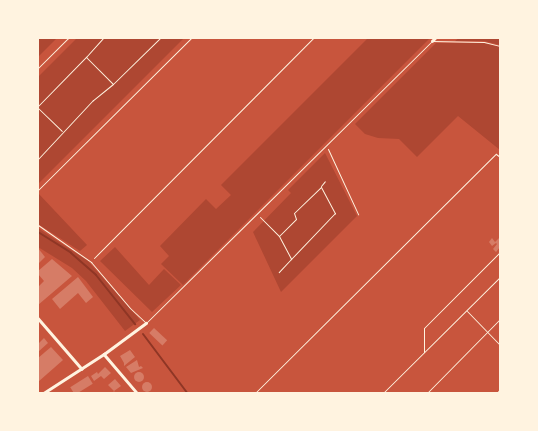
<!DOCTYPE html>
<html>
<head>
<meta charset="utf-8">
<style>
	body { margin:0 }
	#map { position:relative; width:538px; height:431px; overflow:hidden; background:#c8553d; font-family:Karla,sans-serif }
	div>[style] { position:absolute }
	.green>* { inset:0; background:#ae4732 }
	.stream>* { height:2px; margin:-1px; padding:0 1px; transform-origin:1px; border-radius:1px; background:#8f3625 }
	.building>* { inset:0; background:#d67c66; transform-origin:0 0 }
	.round { border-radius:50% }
	.path>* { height:1px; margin:-0.5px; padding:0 0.5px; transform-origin:0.5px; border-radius:0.5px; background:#fff3e0 }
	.service>* { height:1px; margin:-0.5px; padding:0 0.5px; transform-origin:0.5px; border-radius:0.5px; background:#fff3e0 }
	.minor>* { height:2.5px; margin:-1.25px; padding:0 1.25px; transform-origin:1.25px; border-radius:1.25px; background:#fff3e0 }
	span { translate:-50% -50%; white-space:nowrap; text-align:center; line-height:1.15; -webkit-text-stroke:4.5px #fff3e0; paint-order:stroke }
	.frame { position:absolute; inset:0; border:39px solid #fff3e0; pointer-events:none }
</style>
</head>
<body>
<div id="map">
	<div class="green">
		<i style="clip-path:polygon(38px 38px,57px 38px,38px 57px)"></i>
		<i style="clip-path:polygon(77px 38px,184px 38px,38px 184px,38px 77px)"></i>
		<i style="clip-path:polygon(368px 38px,430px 38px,183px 285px,161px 264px,169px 256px,160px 246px,206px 199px,216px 209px,231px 195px,221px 185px)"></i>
		<i style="clip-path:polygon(459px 38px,500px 38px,500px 45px,484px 41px,455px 41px)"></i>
		<i style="clip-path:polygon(436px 43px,484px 43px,500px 47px,500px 150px,458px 116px,417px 157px,399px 139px,378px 138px,365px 134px,355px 124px)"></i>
		<i style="clip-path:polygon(325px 153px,357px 216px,281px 292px,253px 232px,291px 193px,288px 190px)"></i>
		<i style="clip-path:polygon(38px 193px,87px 245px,80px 251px,38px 224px)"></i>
		<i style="clip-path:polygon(38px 228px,88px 261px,140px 320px,125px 331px,86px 281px,72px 268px,38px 247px)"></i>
		<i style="clip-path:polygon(115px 247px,149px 285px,164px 269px,181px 285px,152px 312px,100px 261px)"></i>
	</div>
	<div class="stream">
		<i style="left:38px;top:232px;width:39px;rotate:32deg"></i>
		<i style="left:71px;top:253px;width:33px;rotate:41deg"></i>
		<i style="left:96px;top:275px;width:63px;rotate:51.5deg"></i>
		<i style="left:143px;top:334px;width:75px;rotate:53.1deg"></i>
	</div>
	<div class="building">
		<i style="clip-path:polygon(500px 237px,500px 247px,496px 252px,493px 249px,497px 244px,496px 243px,492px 246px,489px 242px,492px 238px,495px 242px)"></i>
		<i style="clip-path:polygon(38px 248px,45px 257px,38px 264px)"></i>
		<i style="clip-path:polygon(52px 259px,72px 276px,38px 305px,38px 287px,44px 281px,38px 274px,38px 271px)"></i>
		<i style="clip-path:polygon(78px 277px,93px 297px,86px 303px,78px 293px,60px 309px,52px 299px)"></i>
		<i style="left:154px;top:328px;width:18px;height:7px;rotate:43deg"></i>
		<i style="clip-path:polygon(44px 338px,48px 343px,38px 352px,38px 344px)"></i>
		<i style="clip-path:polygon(51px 347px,63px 360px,38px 382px,38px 358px)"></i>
		<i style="clip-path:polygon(130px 350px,135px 357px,124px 366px,124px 363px,120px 356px)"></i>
		<i style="clip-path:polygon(137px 360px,139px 367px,141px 366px,143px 368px,131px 373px,126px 367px)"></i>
		<i style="clip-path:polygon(105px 367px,111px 373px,104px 379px,101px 376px,94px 381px,91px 376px,97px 372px,98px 374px)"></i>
		<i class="round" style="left:134px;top:372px;width:10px;height:10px"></i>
		<i style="left:88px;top:376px;width:9px;height:21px;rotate:58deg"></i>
		<i style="clip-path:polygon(115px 379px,121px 386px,114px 391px,116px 394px,112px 394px,114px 391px,108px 385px)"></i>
		<i class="round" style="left:142px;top:382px;width:10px;height:10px"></i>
	</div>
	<div class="path">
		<i style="left:86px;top:57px;width:25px;rotate:-48deg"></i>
		<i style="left:38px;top:68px;width:42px;rotate:-45deg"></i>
		<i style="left:113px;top:84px;width:66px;rotate:-44.4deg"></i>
		<i style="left:38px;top:106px;width:69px;rotate:-45.6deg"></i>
		<i style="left:86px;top:57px;width:38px;rotate:45deg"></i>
		<i style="left:113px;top:84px;width:26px;rotate:141deg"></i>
		<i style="left:93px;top:100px;width:81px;rotate:133deg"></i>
		<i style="left:38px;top:108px;width:33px;rotate:44deg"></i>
		<i style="left:328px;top:149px;width:72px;rotate:65.2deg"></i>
		<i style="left:321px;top:186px;width:6px;rotate:-51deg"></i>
		<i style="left:38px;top:190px;width:216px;rotate:-44.8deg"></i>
		<i style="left:260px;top:217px;width:27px;rotate:45deg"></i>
		<i style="left:279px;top:236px;width:26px;rotate:62deg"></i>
		<i style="left:291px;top:259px;width:18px;rotate:133deg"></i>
		<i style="left:279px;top:236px;width:24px;rotate:-45deg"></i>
		<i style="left:296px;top:219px;width:6px;rotate:-108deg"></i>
		<i style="left:294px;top:213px;width:37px;rotate:-44deg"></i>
		<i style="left:321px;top:187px;width:30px;rotate:62deg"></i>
		<i style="left:335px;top:213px;width:64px;rotate:133.7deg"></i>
		<i style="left:94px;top:258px;width:310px;rotate:-45.1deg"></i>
	</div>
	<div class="service">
		<i style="left:38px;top:225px;width:65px;rotate:34.9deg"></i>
		<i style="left:91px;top:262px;width:60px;rotate:49.7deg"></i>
		<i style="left:130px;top:308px;width:22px;rotate:43deg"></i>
		<i style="left:146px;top:323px;width:402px;rotate:-44.6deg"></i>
		<i style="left:432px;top:41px;width:52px;rotate:1.1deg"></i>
		<i style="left:484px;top:42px;width:16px;rotate:14deg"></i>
		<i style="left:467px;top:311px;width:47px;rotate:45.9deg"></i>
		<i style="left:424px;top:352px;width:24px;rotate:-90deg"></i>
		<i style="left:424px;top:328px;width:107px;rotate:-45deg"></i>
		<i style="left:254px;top:394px;width:341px;rotate:-44.8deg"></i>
		<i style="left:496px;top:154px;width:5px;rotate:37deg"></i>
		<i style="left:382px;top:394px;width:166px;rotate:-44.8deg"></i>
		<i style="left:426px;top:394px;width:105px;rotate:-45.4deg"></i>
		<i style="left:496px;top:394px;width:6px;rotate:-51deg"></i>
	</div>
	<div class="minor">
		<i style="left:432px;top:41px;width:4px;rotate:-45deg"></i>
		<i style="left:38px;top:318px;width:67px;rotate:49.2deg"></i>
		<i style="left:104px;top:354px;width:52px;rotate:49.6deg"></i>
		<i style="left:42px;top:394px;width:74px;rotate:-32.8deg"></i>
		<i style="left:104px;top:354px;width:52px;rotate:-36.4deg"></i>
	</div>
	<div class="frame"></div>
</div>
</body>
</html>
